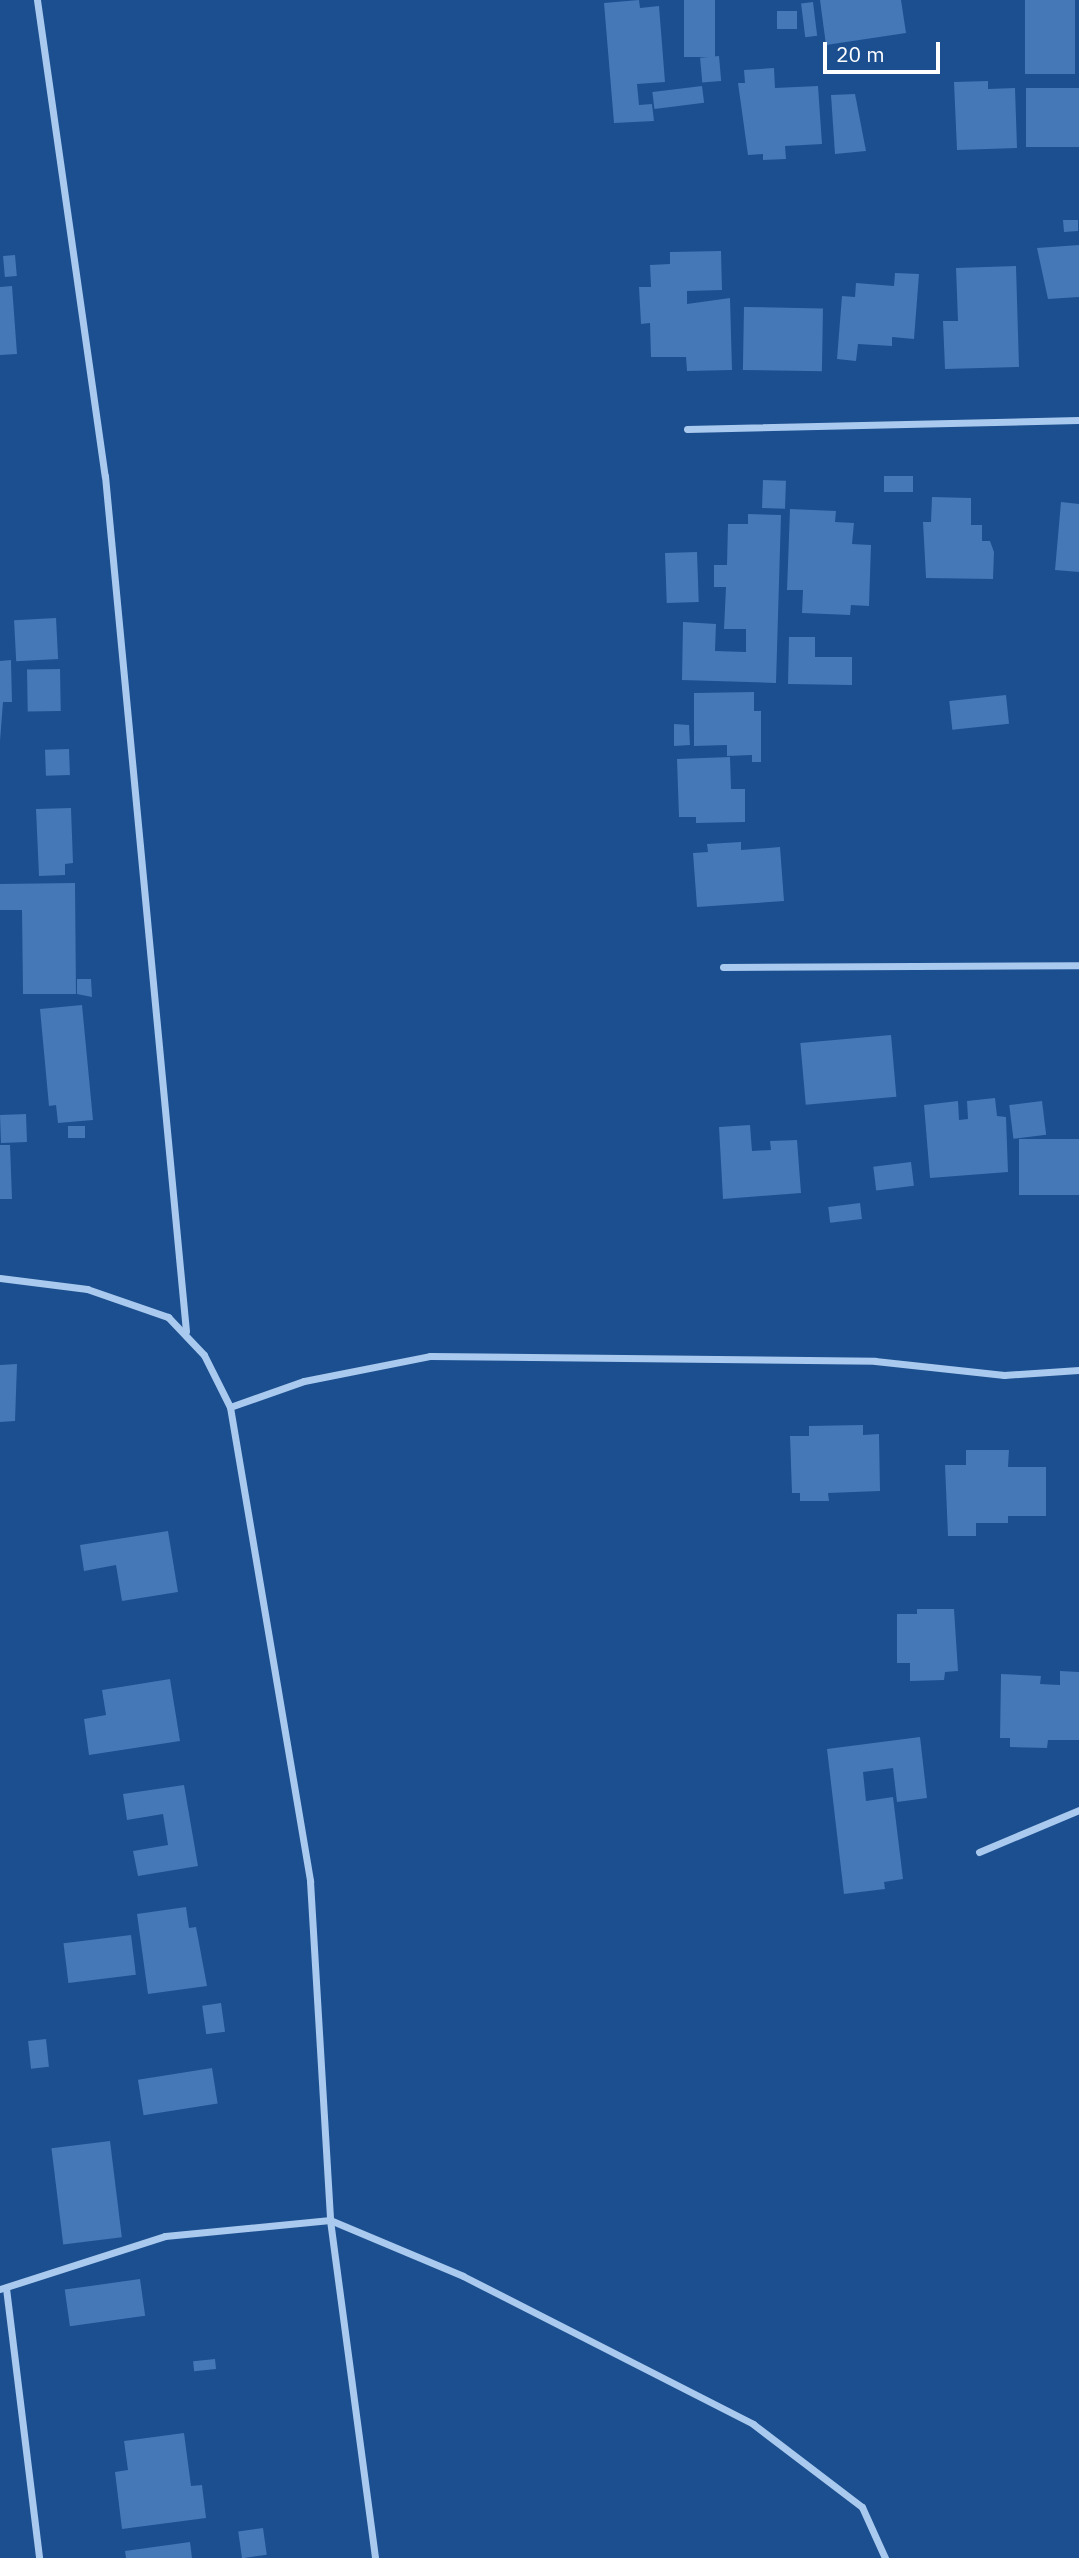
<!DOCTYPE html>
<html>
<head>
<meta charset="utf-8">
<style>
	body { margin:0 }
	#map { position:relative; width:1079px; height:2558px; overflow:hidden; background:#1b4f8f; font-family:"IBM Plex Sans",sans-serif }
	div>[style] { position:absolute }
	.building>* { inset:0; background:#4478b7; transform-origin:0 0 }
	.minor>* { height:7px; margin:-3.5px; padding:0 3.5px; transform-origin:3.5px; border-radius:3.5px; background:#a9c9ee }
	span { translate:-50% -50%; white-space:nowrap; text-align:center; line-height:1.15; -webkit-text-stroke:5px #1b4f8f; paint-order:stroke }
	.scale { position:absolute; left:823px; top:42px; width:117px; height:32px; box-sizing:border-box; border:4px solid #fff; border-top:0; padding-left:9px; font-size:21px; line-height:24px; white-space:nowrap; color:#fff; -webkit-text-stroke:5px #1b4f8f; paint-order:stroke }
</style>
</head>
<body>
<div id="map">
	<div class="building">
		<i style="clip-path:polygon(639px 0,640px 8px,659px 6px,665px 82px,637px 84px,639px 105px,652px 104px,654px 121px,614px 123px,604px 3px)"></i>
		<i style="left:684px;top:0;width:31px;height:57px"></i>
		<i style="clip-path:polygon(820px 0,901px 0,906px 33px,826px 45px)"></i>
		<i style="left:1025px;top:0;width:50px;height:74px"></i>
		<i style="left:813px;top:2px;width:34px;height:12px;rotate:83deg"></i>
		<i style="left:777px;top:11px;width:20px;height:18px"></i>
		<i style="left:719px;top:56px;width:25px;height:19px;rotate:85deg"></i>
		<i style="clip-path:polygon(774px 68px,775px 88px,818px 86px,822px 144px,785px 146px,786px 159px,763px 160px,763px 154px,748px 155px,738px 83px,745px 83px,744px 70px)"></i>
		<i style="clip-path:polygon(988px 81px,988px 89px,1015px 88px,1017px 148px,957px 150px,954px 82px)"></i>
		<i style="left:702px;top:86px;width:17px;height:50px;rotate:83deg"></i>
		<i style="left:1026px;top:88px;width:53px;height:59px"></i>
		<i style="clip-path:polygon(855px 94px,866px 151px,835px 154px,831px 95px)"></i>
		<i style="clip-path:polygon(1063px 220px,1078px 220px,1078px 231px,1064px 232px)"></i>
		<i style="clip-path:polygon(1079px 245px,1079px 297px,1048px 299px,1037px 248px)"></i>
		<i style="clip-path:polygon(721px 251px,722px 290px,687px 291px,687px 304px,730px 298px,732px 370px,687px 371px,686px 357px,651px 357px,650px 323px,641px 324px,639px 287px,651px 287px,650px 265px,670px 264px,670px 252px)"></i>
		<i style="left:15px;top:255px;width:21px;height:12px;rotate:85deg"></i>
		<i style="clip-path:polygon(1016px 266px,1019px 367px,945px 369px,943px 321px,958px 321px,956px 268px)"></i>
		<i style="clip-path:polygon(895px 273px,919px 274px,914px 339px,892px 337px,892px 346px,858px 344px,856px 361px,837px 359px,842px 296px,855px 297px,856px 283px,894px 286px)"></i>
		<i style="clip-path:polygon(12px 286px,17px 354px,0 355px,0 287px)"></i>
		<i style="left:744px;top:307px;width:79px;height:63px;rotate:1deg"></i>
		<i style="left:913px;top:476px;width:16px;height:29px;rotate:90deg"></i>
		<i style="left:763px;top:480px;width:23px;height:28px;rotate:2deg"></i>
		<i style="clip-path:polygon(932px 497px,971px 498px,971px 525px,982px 525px,982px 541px,990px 541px,994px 552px,993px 579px,926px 578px,923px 522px,931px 522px)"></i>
		<i style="clip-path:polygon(1061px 502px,1079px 504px,1079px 572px,1055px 570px)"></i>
		<i style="clip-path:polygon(790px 509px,836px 511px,835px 522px,854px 523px,852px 544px,871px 545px,869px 606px,851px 605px,850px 615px,802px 613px,803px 590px,787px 590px)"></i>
		<i style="clip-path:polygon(748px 514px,781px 515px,776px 683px,682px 680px,683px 622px,716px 624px,715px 651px,746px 652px,746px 629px,724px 629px,726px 587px,714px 587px,714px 565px,727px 565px,728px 524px,748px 524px)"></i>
		<i style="left:697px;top:552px;width:50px;height:32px;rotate:88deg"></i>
		<i style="left:56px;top:618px;width:41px;height:42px;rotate:87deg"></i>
		<i style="clip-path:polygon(789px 637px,815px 637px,815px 657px,852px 657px,852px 685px,788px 684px)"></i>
		<i style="clip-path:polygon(11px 660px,12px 702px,3px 702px,0 741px,0 661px)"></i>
		<i style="left:60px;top:669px;width:42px;height:33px;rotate:89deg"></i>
		<i style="clip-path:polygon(754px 692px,754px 711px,761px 711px,761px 762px,752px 762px,752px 755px,727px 756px,727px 745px,694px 746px,694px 693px)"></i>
		<i style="left:1006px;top:695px;width:29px;height:57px;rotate:84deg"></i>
		<i style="clip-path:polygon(674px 724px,689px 725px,690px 745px,674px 746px)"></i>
		<i style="left:69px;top:749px;width:26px;height:24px;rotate:88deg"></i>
		<i style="clip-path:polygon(730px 757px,731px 789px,745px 789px,745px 822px,696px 823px,696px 817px,679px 817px,677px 759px)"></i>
		<i style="clip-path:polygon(71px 808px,73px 863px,65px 864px,65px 875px,39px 876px,36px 809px)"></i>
		<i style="clip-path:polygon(741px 842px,741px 850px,780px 847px,784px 901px,697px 907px,693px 853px,708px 852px,707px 844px)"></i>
		<i style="clip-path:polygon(75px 883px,76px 994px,23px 994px,22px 910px,0 910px,0 884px)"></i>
		<i style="clip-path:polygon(77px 979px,91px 979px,92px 997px,77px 994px)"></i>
		<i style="clip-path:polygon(82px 1005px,93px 1120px,58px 1123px,56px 1105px,49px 1106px,40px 1009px)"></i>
		<i style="left:891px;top:1035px;width:62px;height:91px;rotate:85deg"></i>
		<i style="clip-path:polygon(995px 1098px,997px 1116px,1006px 1117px,1008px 1172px,930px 1178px,924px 1105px,958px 1101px,959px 1120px,968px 1119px,967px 1101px)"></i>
		<i style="left:1042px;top:1101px;width:34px;height:33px;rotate:83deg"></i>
		<i style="left:26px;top:1114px;width:28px;height:26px;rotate:88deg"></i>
		<i style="clip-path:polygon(750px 1125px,752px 1151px,771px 1150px,770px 1141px,797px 1140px,801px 1193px,723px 1199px,719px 1127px)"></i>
		<i style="left:85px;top:1126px;width:12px;height:17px;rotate:90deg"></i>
		<i style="left:1079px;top:1139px;width:56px;height:60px;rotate:90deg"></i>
		<i style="clip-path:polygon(0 1145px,10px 1145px,12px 1199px,0 1199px)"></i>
		<i style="left:911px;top:1162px;width:24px;height:38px;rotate:83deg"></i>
		<i style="left:860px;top:1203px;width:16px;height:32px;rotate:83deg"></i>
		<i style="clip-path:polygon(17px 1364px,15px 1421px,0 1422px,0 1365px)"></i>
		<i style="clip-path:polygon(863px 1425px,863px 1435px,879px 1434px,880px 1491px,828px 1493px,829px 1501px,800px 1501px,800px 1493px,792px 1493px,790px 1436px,809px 1436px,809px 1426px)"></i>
		<i style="clip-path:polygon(966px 1450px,1009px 1450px,1008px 1467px,1046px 1467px,1046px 1516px,1008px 1516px,1008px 1523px,976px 1523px,976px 1536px,948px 1536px,945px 1465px,966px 1465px)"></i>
		<i style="clip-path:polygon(168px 1531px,178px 1592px,122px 1601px,116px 1565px,84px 1571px,80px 1545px)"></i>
		<i style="clip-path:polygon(917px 1609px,954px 1609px,958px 1671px,945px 1672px,944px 1680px,910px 1681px,910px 1663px,897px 1663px,897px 1614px,917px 1614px)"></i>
		<i style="clip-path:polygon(1060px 1671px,1079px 1672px,1079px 1740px,1048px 1740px,1047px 1748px,1010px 1747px,1010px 1738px,1000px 1738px,1001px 1674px,1041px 1676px,1040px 1684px,1060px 1685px)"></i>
		<i style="clip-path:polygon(170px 1679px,180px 1741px,89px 1755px,84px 1719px,106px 1715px,102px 1690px)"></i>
		<i style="clip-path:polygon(920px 1737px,927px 1798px,897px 1802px,893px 1768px,863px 1772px,866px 1801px,893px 1797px,903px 1879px,884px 1882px,885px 1889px,844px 1894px,827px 1749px)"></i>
		<i style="clip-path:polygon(184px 1785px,198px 1866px,138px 1876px,133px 1851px,168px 1845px,163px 1814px,127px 1820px,123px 1794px)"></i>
		<i style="clip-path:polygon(186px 1907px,189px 1928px,196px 1927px,207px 1986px,148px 1994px,137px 1914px)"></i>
		<i style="left:131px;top:1935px;width:40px;height:68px;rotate:83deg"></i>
		<i style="left:221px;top:2003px;width:29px;height:19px;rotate:82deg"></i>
		<i style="left:46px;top:2039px;width:28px;height:18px;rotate:84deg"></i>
		<i style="left:212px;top:2068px;width:36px;height:75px;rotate:81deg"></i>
		<i style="left:110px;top:2141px;width:97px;height:59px;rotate:83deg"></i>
		<i style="left:140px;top:2279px;width:37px;height:76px;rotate:82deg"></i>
		<i style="left:215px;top:2359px;width:10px;height:22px;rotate:84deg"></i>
		<i style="clip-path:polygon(184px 2433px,191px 2486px,202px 2485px,206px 2518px,122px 2529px,115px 2472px,128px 2470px,124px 2441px)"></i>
		<i style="left:263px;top:2528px;width:27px;height:25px;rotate:82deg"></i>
		<i style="clip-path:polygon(190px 2542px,192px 2558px,126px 2558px,125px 2551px)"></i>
	</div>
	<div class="minor">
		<i style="left:37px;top:0;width:481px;rotate:81.9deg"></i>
		<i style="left:105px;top:476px;width:859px;rotate:84.59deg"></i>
		<i style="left:687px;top:429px;width:392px;rotate:-1.3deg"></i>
		<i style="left:723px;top:967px;width:356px;rotate:-0.3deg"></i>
		<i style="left:0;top:1278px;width:88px;rotate:7.2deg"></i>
		<i style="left:87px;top:1289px;width:86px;rotate:19.1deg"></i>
		<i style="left:168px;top:1317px;width:52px;rotate:46.5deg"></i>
		<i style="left:204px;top:1355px;width:58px;rotate:63.4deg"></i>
		<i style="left:230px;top:1407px;width:481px;rotate:80.4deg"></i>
		<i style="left:310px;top:1881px;width:340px;rotate:86.6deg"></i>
		<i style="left:330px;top:2220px;width:341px;rotate:82.4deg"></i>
		<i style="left:230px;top:1407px;width:78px;rotate:-19.4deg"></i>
		<i style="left:304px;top:1381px;width:128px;rotate:-11.2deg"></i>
		<i style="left:430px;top:1356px;width:445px;rotate:0.6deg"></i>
		<i style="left:875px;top:1361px;width:130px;rotate:6.2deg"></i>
		<i style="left:1004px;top:1375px;width:75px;rotate:-3.8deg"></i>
		<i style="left:979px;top:1852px;width:108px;rotate:-22.8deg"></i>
		<i style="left:6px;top:2288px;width:272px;rotate:83deg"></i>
		<i style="left:0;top:2289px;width:173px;rotate:-17.8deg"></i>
		<i style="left:165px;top:2236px;width:166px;rotate:-5.5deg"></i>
		<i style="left:330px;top:2220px;width:144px;rotate:22.8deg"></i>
		<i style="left:463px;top:2276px;width:326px;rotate:27deg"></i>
		<i style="left:753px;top:2424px;width:137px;rotate:37.3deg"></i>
		<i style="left:862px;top:2507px;width:56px;rotate:65.7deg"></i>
	</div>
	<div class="scale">20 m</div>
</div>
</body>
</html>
